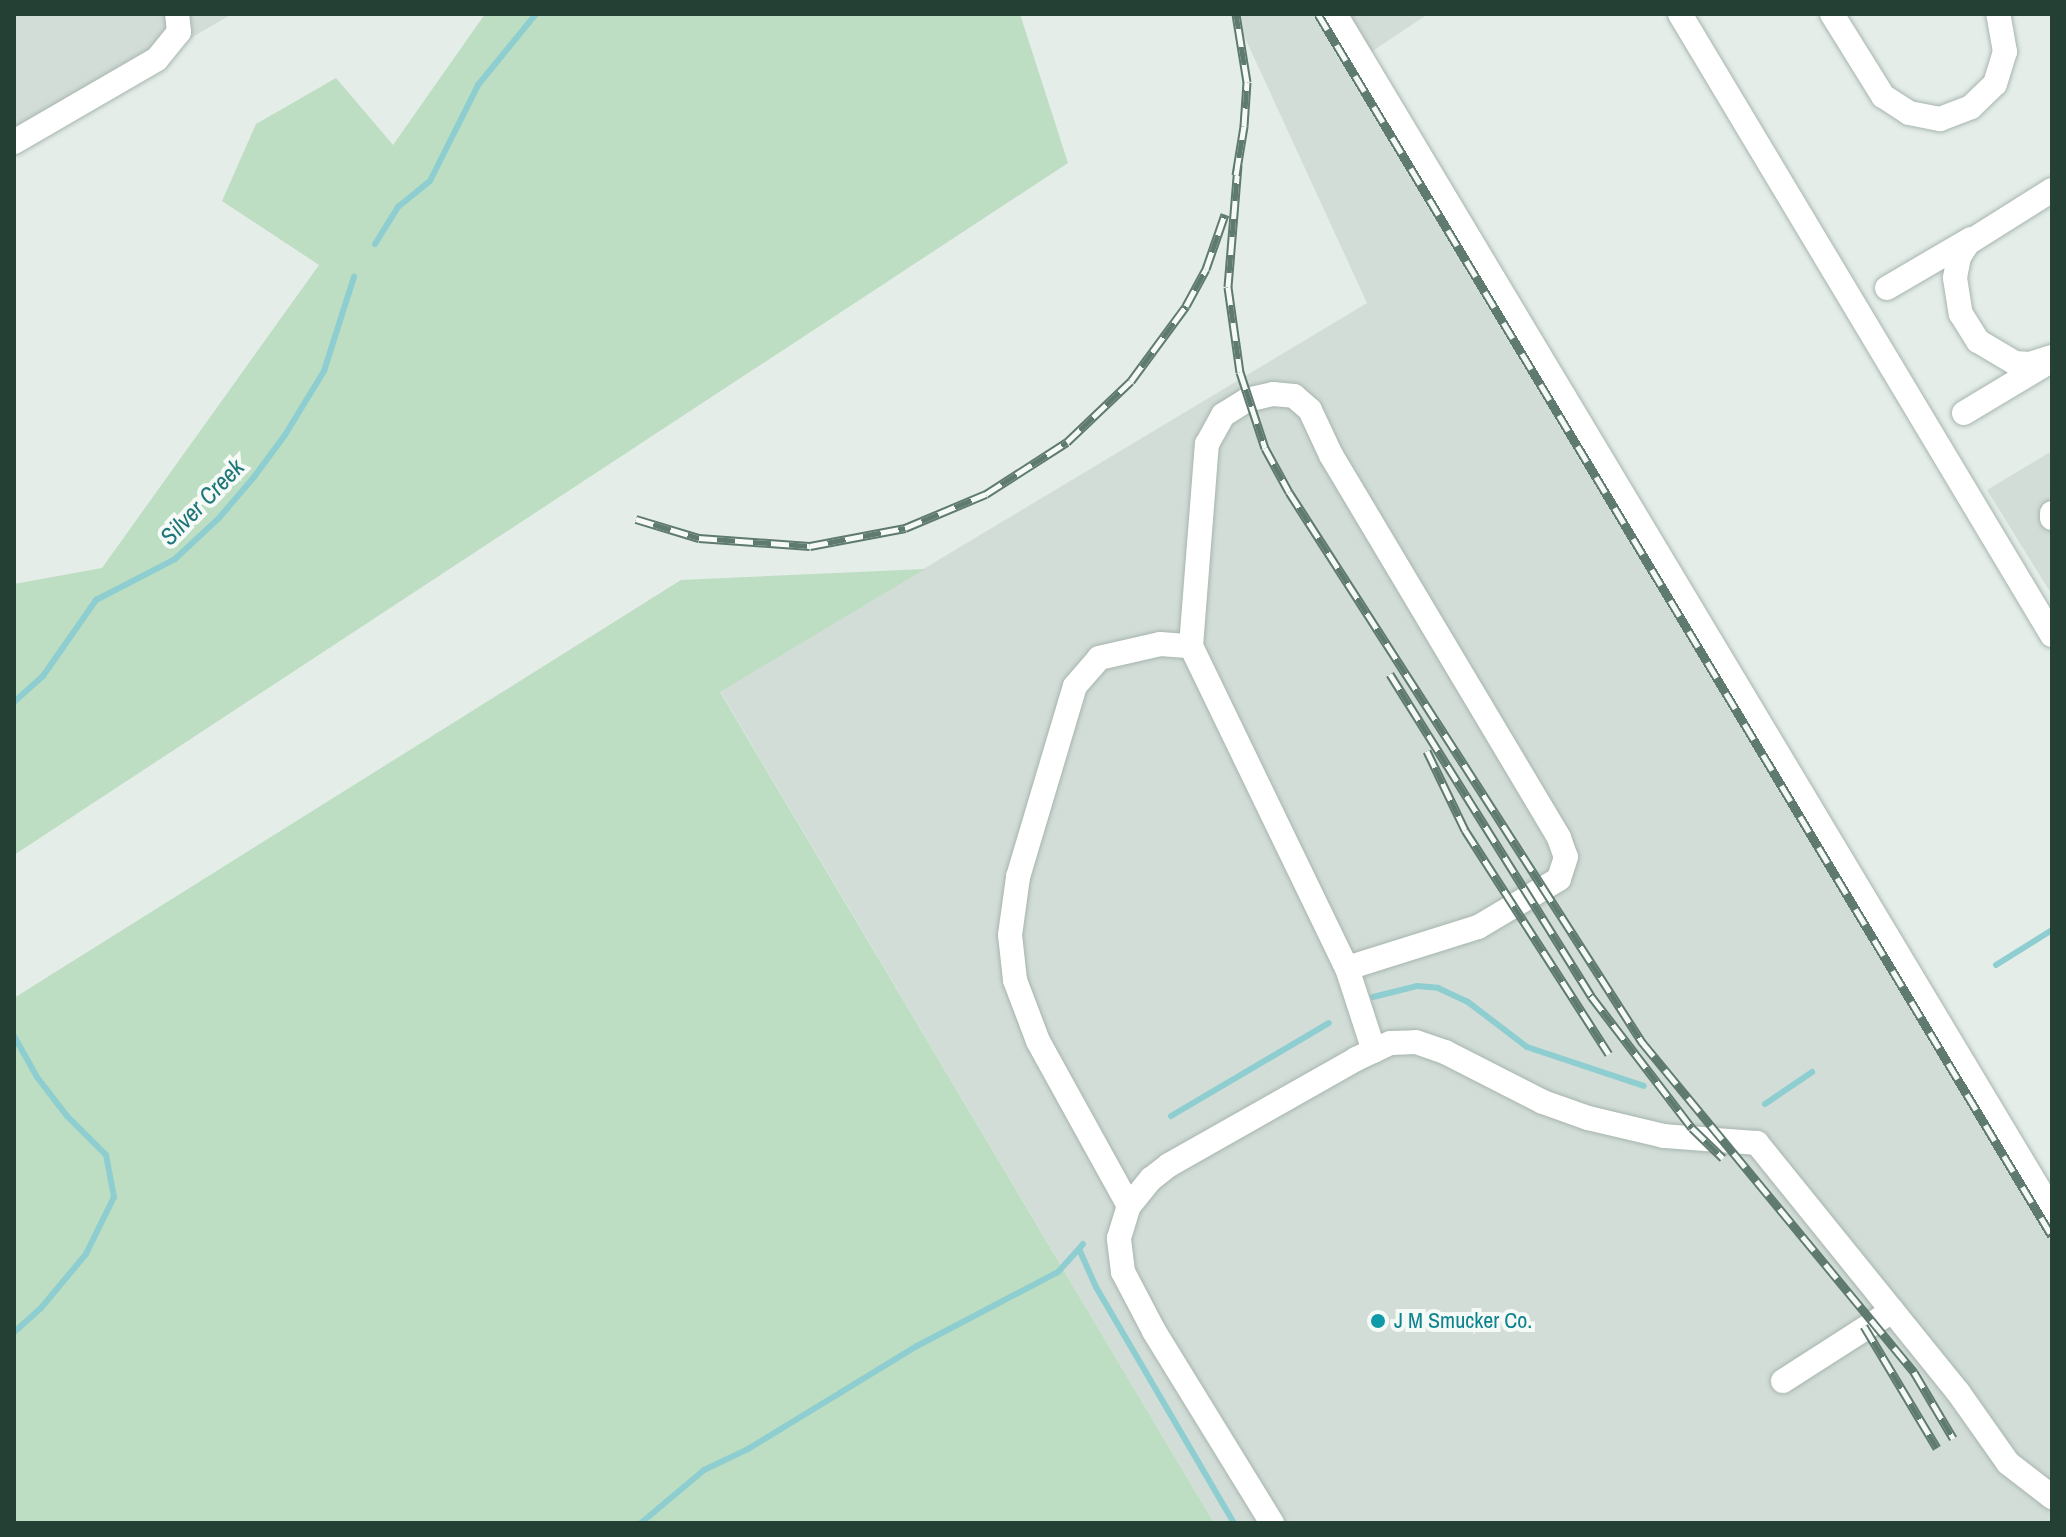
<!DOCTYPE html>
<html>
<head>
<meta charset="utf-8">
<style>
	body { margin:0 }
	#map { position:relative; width:2066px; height:1537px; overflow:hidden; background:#e4ede8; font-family:"Archivo Narrow",sans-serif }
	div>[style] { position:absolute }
	.built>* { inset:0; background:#d2ddd7 }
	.green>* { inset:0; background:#bedec3 }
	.stream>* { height:6px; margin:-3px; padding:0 3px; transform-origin:3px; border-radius:3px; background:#8eced0 }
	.roads { filter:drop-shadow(0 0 2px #a7b5ae) drop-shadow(0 0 2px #a7b5ae) }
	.minor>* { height:24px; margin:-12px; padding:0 12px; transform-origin:12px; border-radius:12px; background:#fff }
	.rail>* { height:9px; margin-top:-4.5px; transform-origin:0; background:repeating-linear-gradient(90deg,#f5faf7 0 18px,#5f7a6f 0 36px); box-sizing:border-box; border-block:2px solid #5f7a6f }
	.dots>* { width:22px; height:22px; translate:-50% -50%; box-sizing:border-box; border:4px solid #f5faf7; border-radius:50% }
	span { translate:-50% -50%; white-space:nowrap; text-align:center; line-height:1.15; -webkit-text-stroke:8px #f5faf7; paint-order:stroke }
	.culture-label { font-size:22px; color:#0d838f }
	.left { translate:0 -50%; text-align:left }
	.water-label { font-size:24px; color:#1f7679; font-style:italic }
	.frame { position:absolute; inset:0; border:16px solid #243f34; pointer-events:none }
</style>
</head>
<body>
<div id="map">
	<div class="built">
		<i style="clip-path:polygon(14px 14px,232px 14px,14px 141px)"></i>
		<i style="clip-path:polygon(1234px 14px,1428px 14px,1362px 58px,2052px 1211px,2052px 1523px,1214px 1523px,720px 691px,1367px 303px)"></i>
		<i style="clip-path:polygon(2052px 451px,2052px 595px,1987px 490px)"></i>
	</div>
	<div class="green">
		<i style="clip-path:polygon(485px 14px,1020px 14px,1068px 163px,14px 855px,14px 584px,102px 568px,319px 265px,222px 201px,256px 124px,336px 78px,393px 145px)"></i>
		<i style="clip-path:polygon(925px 569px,720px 692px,1214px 1523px,14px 1523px,14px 998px,681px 580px)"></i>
	</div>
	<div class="stream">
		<i style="left:375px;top:244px;width:44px;rotate:-58.1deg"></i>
		<i style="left:398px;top:207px;width:41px;rotate:-39.1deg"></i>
		<i style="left:430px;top:181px;width:107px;rotate:-63.4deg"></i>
		<i style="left:478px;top:85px;width:92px;rotate:-50.8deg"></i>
		<i style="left:14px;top:702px;width:39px;rotate:-42deg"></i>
		<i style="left:43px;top:676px;width:93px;rotate:-55.1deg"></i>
		<i style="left:96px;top:600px;width:89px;rotate:-27.4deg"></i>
		<i style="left:175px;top:559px;width:60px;rotate:-43deg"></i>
		<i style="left:219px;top:518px;width:54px;rotate:-49.5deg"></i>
		<i style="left:254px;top:477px;width:52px;rotate:-53.6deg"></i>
		<i style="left:285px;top:435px;width:75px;rotate:-58.6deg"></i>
		<i style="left:324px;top:371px;width:99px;rotate:-72.3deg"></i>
		<i style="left:1996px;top:965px;width:66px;rotate:-32deg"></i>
		<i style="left:1373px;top:997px;width:45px;rotate:-14deg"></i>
		<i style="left:1417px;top:986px;width:21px;rotate:5deg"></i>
		<i style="left:1438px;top:988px;width:33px;rotate:25deg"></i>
		<i style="left:1468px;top:1002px;width:74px;rotate:37.3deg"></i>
		<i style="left:1527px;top:1047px;width:123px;rotate:18.4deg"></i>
		<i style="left:14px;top:1036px;width:47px;rotate:60.7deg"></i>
		<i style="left:37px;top:1077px;width:49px;rotate:52.4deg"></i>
		<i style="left:67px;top:1116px;width:55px;rotate:45deg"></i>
		<i style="left:106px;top:1155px;width:43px;rotate:79.2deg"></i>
		<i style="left:114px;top:1197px;width:64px;rotate:116.2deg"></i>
		<i style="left:86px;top:1254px;width:70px;rotate:129.8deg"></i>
		<i style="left:41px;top:1308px;width:36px;rotate:138deg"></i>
		<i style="left:1765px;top:1104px;width:57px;rotate:-34.2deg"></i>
		<i style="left:1171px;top:1116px;width:183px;rotate:-30.5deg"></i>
		<i style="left:1083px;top:1244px;width:6px;rotate:129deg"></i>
		<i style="left:1079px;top:1249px;width:42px;rotate:65.9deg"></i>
		<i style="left:1096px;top:1287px;width:273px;rotate:59.7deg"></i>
		<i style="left:641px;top:1523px;width:82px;rotate:-40.1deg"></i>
		<i style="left:704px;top:1470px;width:49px;rotate:-25.5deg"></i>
		<i style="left:748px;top:1449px;width:198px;rotate:-31.4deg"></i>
		<i style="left:917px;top:1346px;width:159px;rotate:-27.7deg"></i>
		<i style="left:1058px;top:1272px;width:31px;rotate:-48deg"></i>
	</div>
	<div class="roads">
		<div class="minor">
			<i style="left:1335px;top:14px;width:1395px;rotate:59.08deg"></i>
			<i style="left:1680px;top:14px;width:724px;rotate:59.08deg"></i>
			<i style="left:1832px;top:14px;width:97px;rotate:58.1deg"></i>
			<i style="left:1883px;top:96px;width:31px;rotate:33deg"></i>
			<i style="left:1909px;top:113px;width:32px;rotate:11deg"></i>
			<i style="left:1940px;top:119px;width:33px;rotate:-21deg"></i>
			<i style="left:1971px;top:107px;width:33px;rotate:-44deg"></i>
			<i style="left:1995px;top:84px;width:34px;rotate:-73deg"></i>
			<i style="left:2005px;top:52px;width:39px;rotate:-100deg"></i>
			<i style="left:14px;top:142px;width:165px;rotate:-30.1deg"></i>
			<i style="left:157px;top:59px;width:35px;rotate:-51deg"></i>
			<i style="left:179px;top:32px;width:18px;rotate:-96deg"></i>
			<i style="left:2052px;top:190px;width:99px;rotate:147.8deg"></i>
			<i style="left:1968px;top:243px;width:17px;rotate:123deg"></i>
			<i style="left:1959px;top:257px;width:21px;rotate:101deg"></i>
			<i style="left:1955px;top:278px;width:36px;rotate:81deg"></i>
			<i style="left:1961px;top:314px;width:32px;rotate:58deg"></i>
			<i style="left:1978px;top:341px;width:43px;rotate:30.7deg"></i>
			<i style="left:2015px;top:363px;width:15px;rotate:4deg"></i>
			<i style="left:2030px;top:364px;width:23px;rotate:-18deg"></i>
			<i style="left:1887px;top:288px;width:97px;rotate:-30.3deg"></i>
			<i style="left:1964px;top:413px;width:93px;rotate:-31deg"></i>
			<i style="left:2052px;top:513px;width:5px;rotate:90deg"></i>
			<i style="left:1191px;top:646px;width:203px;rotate:-85.5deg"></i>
			<i style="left:1207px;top:444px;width:33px;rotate:-61deg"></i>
			<i style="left:1223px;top:415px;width:28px;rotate:-32deg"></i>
			<i style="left:1247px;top:400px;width:27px;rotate:-13deg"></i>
			<i style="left:1273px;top:394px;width:21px;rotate:5deg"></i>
			<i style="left:1294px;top:396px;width:21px;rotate:41deg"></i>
			<i style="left:1310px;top:410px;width:50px;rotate:65deg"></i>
			<i style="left:1331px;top:455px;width:446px;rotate:59.2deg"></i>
			<i style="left:1559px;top:838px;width:20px;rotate:70deg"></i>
			<i style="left:1566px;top:857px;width:23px;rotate:108deg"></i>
			<i style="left:1559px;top:879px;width:94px;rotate:149.3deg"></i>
			<i style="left:1478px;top:927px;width:137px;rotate:162.6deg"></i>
			<i style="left:1129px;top:1206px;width:188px;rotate:-118.9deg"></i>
			<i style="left:1038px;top:1041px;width:65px;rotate:-110.7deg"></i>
			<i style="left:1015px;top:980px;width:45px;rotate:-96.3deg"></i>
			<i style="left:1010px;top:935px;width:59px;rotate:-82.1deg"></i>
			<i style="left:1018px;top:877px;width:199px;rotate:-73.4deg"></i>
			<i style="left:1075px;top:686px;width:37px;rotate:-49deg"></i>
			<i style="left:1099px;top:658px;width:63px;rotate:-12.9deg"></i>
			<i style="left:1160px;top:644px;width:31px;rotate:4deg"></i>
			<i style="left:1191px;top:646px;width:358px;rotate:64.2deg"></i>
			<i style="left:1347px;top:968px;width:87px;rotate:72deg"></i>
			<i style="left:1783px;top:1381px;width:130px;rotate:-32.7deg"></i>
			<i style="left:1272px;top:1523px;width:225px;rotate:-121.6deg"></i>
			<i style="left:1154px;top:1331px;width:67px;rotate:-117.7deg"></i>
			<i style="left:1123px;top:1272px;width:34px;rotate:-97deg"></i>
			<i style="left:1119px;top:1238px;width:34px;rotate:-73deg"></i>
			<i style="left:1129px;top:1206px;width:35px;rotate:-51deg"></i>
			<i style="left:1151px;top:1179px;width:23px;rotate:-38deg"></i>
			<i style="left:1169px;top:1165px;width:215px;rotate:-29.5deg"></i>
			<i style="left:1356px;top:1059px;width:38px;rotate:-25deg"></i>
			<i style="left:1391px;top:1043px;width:25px;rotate:-2deg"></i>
			<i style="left:1416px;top:1042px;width:31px;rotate:19deg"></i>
			<i style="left:1445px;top:1052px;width:110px;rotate:27deg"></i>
			<i style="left:1543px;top:1102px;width:48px;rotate:19.6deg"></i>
			<i style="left:1588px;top:1118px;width:78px;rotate:13.3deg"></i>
			<i style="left:1664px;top:1136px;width:93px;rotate:4.3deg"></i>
			<i style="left:1757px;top:1143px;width:320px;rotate:51.1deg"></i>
			<i style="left:1958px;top:1392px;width:87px;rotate:54.8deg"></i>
			<i style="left:2008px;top:1463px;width:56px;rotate:37.7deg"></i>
		</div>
	</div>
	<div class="rail">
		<i style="left:1318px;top:14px;width:1425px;rotate:59.01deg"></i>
		<i style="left:1238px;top:165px;width:122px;rotate:94.7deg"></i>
		<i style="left:1228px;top:287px;width:86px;rotate:82deg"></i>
		<i style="left:1240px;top:372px;width:80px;rotate:71.8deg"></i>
		<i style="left:1265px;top:448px;width:50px;rotate:61.4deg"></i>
		<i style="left:1289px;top:492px;width:654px;rotate:57.31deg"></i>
		<i style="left:1642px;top:1042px;width:428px;rotate:50.5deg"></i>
		<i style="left:1914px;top:1372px;width:77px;rotate:59.4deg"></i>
		<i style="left:1236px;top:175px;width:50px;rotate:-80.7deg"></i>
		<i style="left:1244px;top:126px;width:44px;rotate:-86.1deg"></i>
		<i style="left:1247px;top:82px;width:69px;rotate:-99.2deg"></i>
		<i style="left:636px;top:519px;width:66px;rotate:16.8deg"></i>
		<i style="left:699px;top:538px;width:111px;rotate:4.1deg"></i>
		<i style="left:810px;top:546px;width:97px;rotate:-10.7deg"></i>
		<i style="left:905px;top:528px;width:88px;rotate:-22.8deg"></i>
		<i style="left:986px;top:494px;width:96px;rotate:-32.7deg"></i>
		<i style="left:1067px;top:442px;width:88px;rotate:-43.6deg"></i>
		<i style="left:1131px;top:381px;width:93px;rotate:-53.7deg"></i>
		<i style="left:1186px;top:306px;width:42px;rotate:-61.6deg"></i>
		<i style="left:1206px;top:269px;width:58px;rotate:-70.9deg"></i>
		<i style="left:1390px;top:674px;width:380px;rotate:58deg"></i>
		<i style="left:1591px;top:996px;width:166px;rotate:52.6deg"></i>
		<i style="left:1692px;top:1128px;width:43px;rotate:44.1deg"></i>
		<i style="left:1427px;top:751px;width:88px;rotate:64.3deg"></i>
		<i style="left:1465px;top:830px;width:266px;rotate:57.3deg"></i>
		<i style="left:1864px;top:1326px;width:142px;rotate:59.1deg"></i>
	</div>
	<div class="dots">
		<i style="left:1378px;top:1321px;background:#0f9aa8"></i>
	</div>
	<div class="culture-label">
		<span class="left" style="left:1394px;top:1321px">J M Smucker Co.</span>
	</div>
	<div class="water-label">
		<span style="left:202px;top:502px;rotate:-46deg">Silver Creek</span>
	</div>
	<div class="frame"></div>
</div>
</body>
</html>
